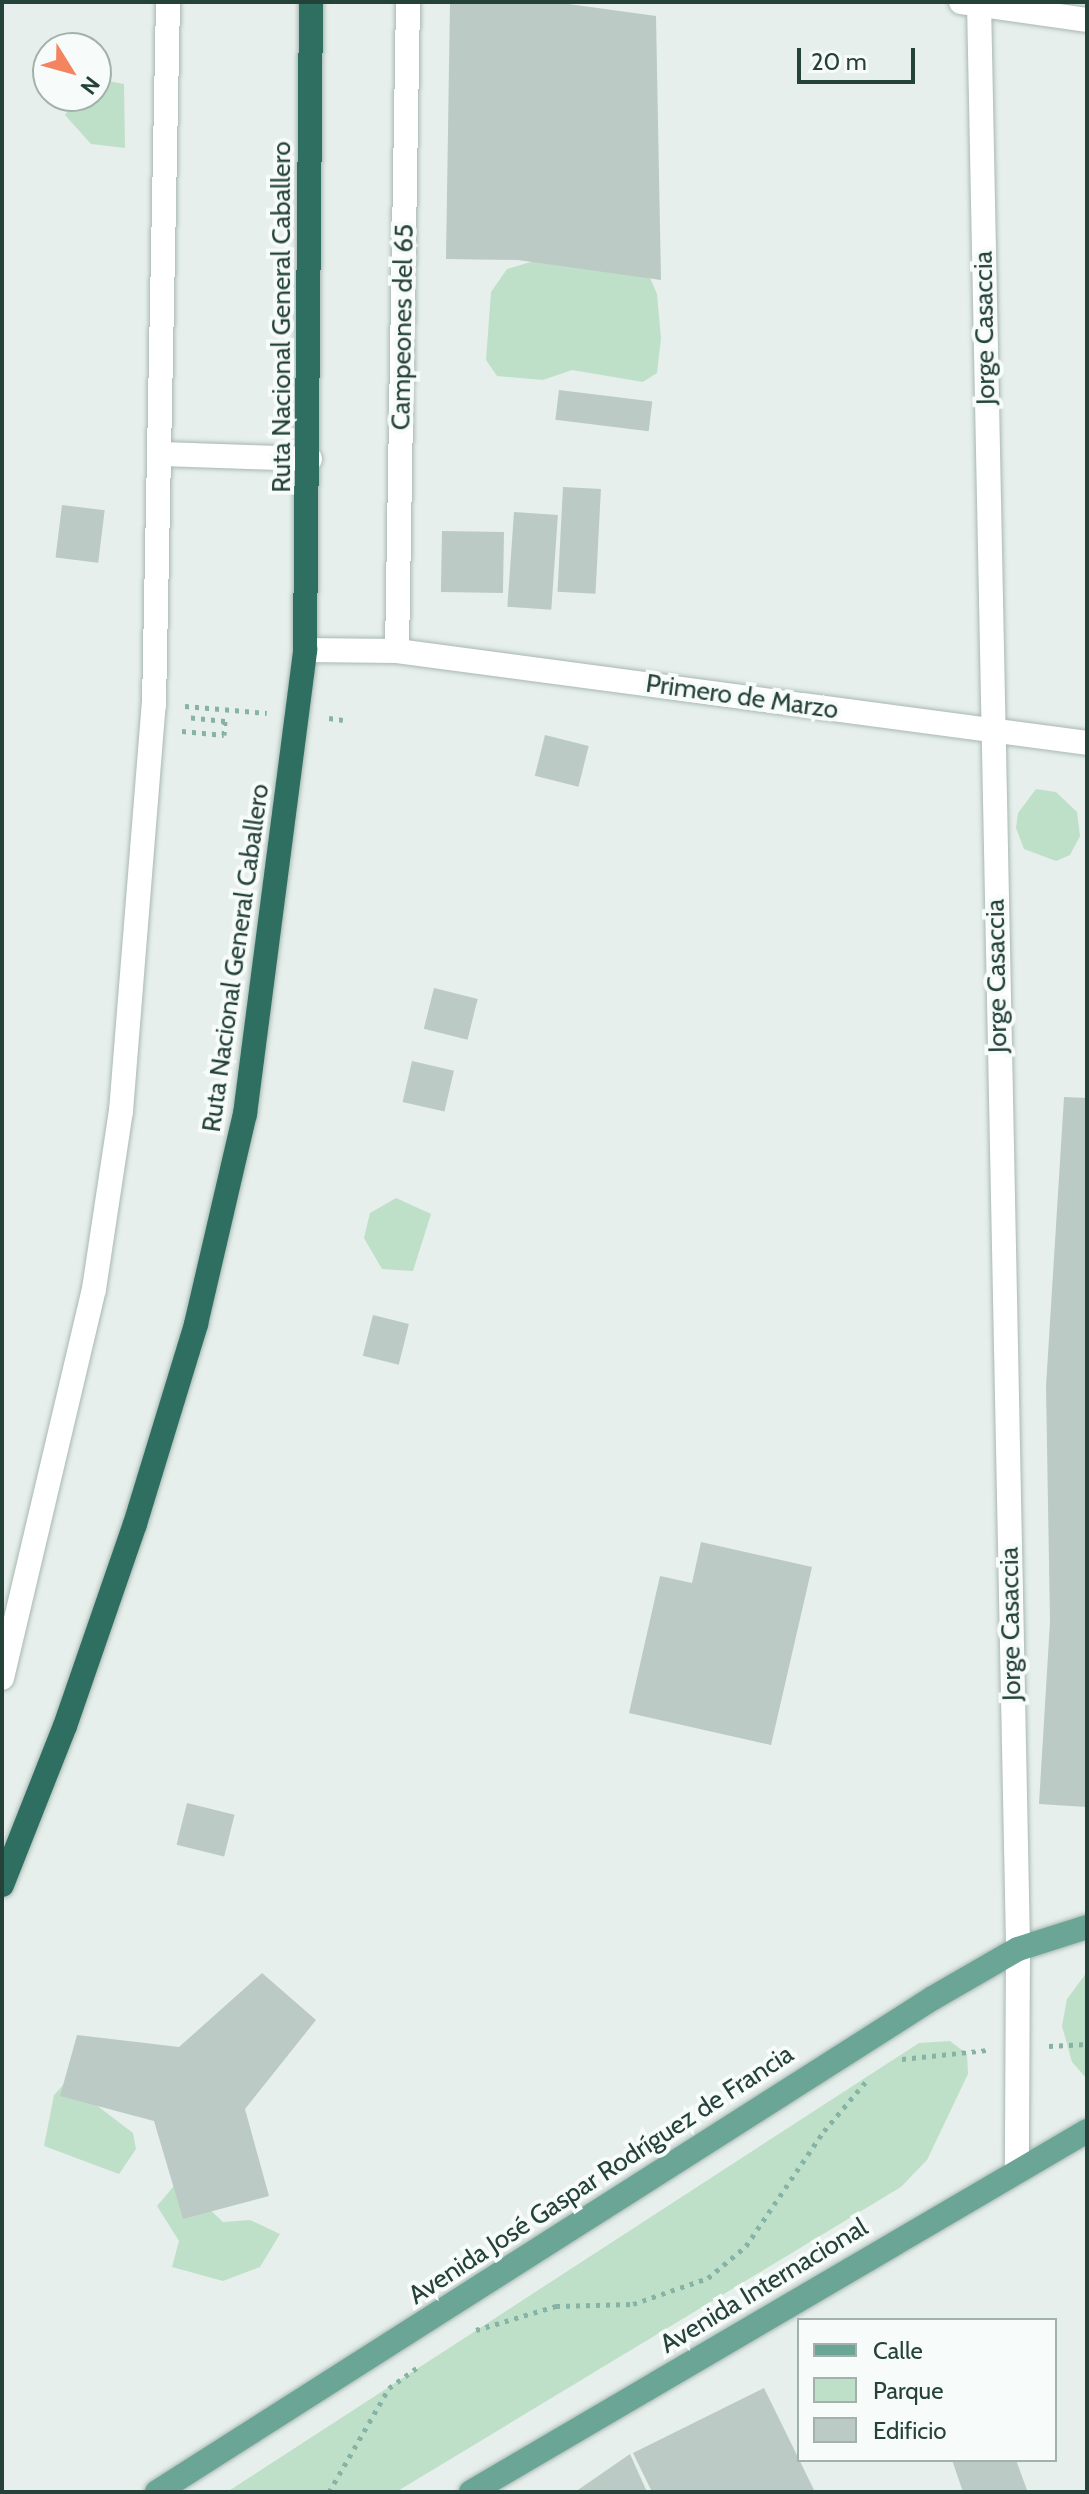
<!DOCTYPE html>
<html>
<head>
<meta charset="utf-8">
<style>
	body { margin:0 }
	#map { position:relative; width:1089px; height:2494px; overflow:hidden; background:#e6efeb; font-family:Cabin,sans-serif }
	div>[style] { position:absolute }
	.green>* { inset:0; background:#bfe0c8 }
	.building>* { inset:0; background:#bbcac4; transform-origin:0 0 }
	.path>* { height:5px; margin-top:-2.5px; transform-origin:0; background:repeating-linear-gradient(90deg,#86b3a5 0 4px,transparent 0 10px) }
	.roads { filter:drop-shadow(0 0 2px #a8b8b2) drop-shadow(0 0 2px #a8b8b2) }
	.minor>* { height:24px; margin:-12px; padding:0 12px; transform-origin:12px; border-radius:12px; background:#fff }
	.major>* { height:24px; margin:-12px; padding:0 12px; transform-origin:12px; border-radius:12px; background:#6aa596 }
	.highway>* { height:24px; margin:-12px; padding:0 12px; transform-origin:12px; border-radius:12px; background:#2f6f62 }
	span { translate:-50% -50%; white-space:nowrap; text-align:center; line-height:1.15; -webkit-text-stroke:8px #f7fbf9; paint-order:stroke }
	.street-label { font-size:26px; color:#24423a }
	.frame { position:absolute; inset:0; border:4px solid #24423a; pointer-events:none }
	.legend { position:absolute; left:797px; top:2318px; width:260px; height:144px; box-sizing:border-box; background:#f7fbf9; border:2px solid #a3b1ad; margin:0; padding:10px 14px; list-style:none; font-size:24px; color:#24423a }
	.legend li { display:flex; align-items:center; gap:16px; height:40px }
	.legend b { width:40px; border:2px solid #a3b1ad }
	.north { position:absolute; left:32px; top:32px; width:80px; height:80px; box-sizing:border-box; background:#f7fbf9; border:2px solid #a3b1ad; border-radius:50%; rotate:127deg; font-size:22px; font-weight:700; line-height:32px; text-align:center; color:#24423a }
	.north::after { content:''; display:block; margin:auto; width:28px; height:36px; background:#f4845f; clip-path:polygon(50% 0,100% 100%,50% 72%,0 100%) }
	.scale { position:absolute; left:797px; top:48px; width:118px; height:36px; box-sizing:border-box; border:4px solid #24423a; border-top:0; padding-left:10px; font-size:24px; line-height:28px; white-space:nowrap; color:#24423a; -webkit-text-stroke:6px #f7fbf9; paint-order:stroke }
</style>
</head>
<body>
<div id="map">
	<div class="green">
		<i style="clip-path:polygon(96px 79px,124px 84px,125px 148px,91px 144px,65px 115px,79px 96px,96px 96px)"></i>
		<i style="clip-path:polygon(544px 258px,648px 273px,657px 294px,661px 338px,657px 373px,643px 382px,572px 370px,543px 380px,497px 376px,486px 360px,491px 292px,507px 269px)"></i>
		<i style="clip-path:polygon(1036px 789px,1056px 792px,1077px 812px,1080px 836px,1070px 855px,1056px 861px,1024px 849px,1016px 828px,1018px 813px)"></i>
		<i style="clip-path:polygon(396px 1198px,431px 1214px,413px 1271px,382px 1269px,364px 1238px,370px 1213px)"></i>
		<i style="clip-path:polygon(1087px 1972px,1087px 2079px,1072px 2062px,1062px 2026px,1067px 1999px)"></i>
		<i style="clip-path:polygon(950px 2041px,967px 2054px,968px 2074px,927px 2160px,901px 2187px,396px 2492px,227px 2492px,919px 2043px)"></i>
		<i style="clip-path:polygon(66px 2082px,133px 2133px,136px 2149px,119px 2174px,44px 2146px,54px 2095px)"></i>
		<i style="clip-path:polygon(179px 2180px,223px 2222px,250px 2220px,280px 2234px,260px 2267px,223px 2281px,172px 2267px,179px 2241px,157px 2206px)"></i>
	</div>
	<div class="building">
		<i style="clip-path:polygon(450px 2px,554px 2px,656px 16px,661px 280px,518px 260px,446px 259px)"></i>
		<i style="left:559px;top:390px;width:94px;height:30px;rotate:7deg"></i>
		<i style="left:563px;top:487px;width:38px;height:105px;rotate:3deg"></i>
		<i style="left:62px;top:505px;width:43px;height:53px;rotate:7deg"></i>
		<i style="left:514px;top:512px;width:44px;height:95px;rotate:4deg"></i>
		<i style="left:442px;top:531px;width:62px;height:61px;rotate:1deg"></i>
		<i style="left:545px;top:735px;width:45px;height:42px;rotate:14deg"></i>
		<i style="left:434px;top:988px;width:45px;height:42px;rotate:14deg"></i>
		<i style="left:412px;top:1061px;width:43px;height:42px;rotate:13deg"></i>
		<i style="clip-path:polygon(1064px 1097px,1087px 1098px,1087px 1807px,1039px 1804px,1050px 1622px,1046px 1386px)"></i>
		<i style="left:373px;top:1315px;width:37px;height:42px;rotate:14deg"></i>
		<i style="clip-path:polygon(701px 1542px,812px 1567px,771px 1745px,629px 1713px,660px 1576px,692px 1583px)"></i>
		<i style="left:187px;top:1803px;width:49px;height:43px;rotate:14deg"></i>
		<i style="clip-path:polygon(262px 1973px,316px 2020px,245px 2109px,269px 2196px,183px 2219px,154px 2121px,60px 2096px,77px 2035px,179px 2047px)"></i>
		<i style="clip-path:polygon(764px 2388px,815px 2492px,652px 2492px,633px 2453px)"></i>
		<i style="clip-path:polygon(630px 2454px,647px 2492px,575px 2492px)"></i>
		<i style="clip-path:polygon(952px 2460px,1016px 2460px,1027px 2490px,963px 2492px)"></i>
	</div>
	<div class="path">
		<i style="left:185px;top:706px;width:82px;rotate:4.9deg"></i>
		<i style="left:329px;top:718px;width:14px;rotate:8deg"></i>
		<i style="left:182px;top:731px;width:42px;rotate:5.4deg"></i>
		<i style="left:224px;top:735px;width:14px;rotate:-86deg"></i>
		<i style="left:225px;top:721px;width:39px;rotate:-174deg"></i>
		<i style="left:1049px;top:2046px;width:38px;rotate:-3deg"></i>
		<i style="left:902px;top:2059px;width:85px;rotate:-6deg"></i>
		<i style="left:476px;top:2330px;width:84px;rotate:-16.7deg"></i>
		<i style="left:556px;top:2306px;width:77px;rotate:-1.5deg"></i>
		<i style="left:633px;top:2304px;width:79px;rotate:-19.1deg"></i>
		<i style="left:708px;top:2278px;width:50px;rotate:-40.1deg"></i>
		<i style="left:746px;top:2246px;width:139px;rotate:-55.9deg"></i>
		<i style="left:824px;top:2131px;width:70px;rotate:-49.7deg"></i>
		<i style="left:329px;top:2492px;width:120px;rotate:-60deg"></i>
		<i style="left:389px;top:2388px;width:34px;rotate:-36deg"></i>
	</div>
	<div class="roads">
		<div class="minor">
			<i style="left:961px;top:2px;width:127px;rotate:8.1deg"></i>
			<i style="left:979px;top:2px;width:1947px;rotate:88.85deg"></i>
			<i style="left:1018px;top:1949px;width:220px;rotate:90.3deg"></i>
			<i style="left:159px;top:454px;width:151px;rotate:1.9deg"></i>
			<i style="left:305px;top:650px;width:92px;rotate:0.6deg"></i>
			<i style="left:397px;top:651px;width:696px;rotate:7.59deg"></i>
			<i style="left:397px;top:651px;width:649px;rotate:-89.03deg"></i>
			<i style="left:2px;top:1678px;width:400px;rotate:-76.7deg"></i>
			<i style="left:94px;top:1289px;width:180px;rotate:-81.4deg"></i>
			<i style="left:121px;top:1111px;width:407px;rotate:-85.4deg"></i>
			<i style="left:154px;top:705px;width:703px;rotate:-88.86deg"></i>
		</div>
		<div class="major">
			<i style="left:157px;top:2492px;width:920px;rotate:-32.48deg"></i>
			<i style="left:933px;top:1998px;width:98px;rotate:-30deg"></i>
			<i style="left:1018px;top:1949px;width:72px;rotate:-17.7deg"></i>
			<i style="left:471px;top:2492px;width:714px;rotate:-30.37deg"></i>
		</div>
		<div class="highway">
			<i style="left:2px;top:1885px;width:171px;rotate:-68.4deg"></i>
			<i style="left:65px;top:1726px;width:214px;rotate:-70.9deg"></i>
			<i style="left:135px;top:1524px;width:209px;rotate:-73deg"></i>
			<i style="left:196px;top:1324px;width:216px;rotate:-76.9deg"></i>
			<i style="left:245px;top:1114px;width:468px;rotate:-82.6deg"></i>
			<i style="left:305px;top:650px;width:648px;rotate:-89.47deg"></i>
		</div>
	</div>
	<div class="street-label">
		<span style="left:282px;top:317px;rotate:-90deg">Ruta Nacional General Caballero</span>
		<span style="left:403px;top:327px;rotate:-89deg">Campeones del 65</span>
		<span style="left:985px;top:328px;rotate:-91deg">Jorge Casaccia</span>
		<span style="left:742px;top:697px;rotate:8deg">Primero de Marzo</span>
		<span style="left:236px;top:958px;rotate:-82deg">Ruta Nacional General Caballero</span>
		<span style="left:997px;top:976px;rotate:-91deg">Jorge Casaccia</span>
		<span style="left:1011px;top:1624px;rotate:-91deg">Jorge Casaccia</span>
		<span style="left:601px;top:2175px;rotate:-33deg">Avenida José Gaspar Rodríguez de Francia</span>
		<span style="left:764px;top:2286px;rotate:-31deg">Avenida Internacional</span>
	</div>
	<div class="frame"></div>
	<ul class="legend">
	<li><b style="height:10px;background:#6aa596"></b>Calle</li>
	<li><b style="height:22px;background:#bfe0c8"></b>Parque</li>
	<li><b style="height:22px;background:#bbcac4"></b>Edificio</li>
	</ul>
	<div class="north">N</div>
	<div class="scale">20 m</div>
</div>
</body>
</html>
